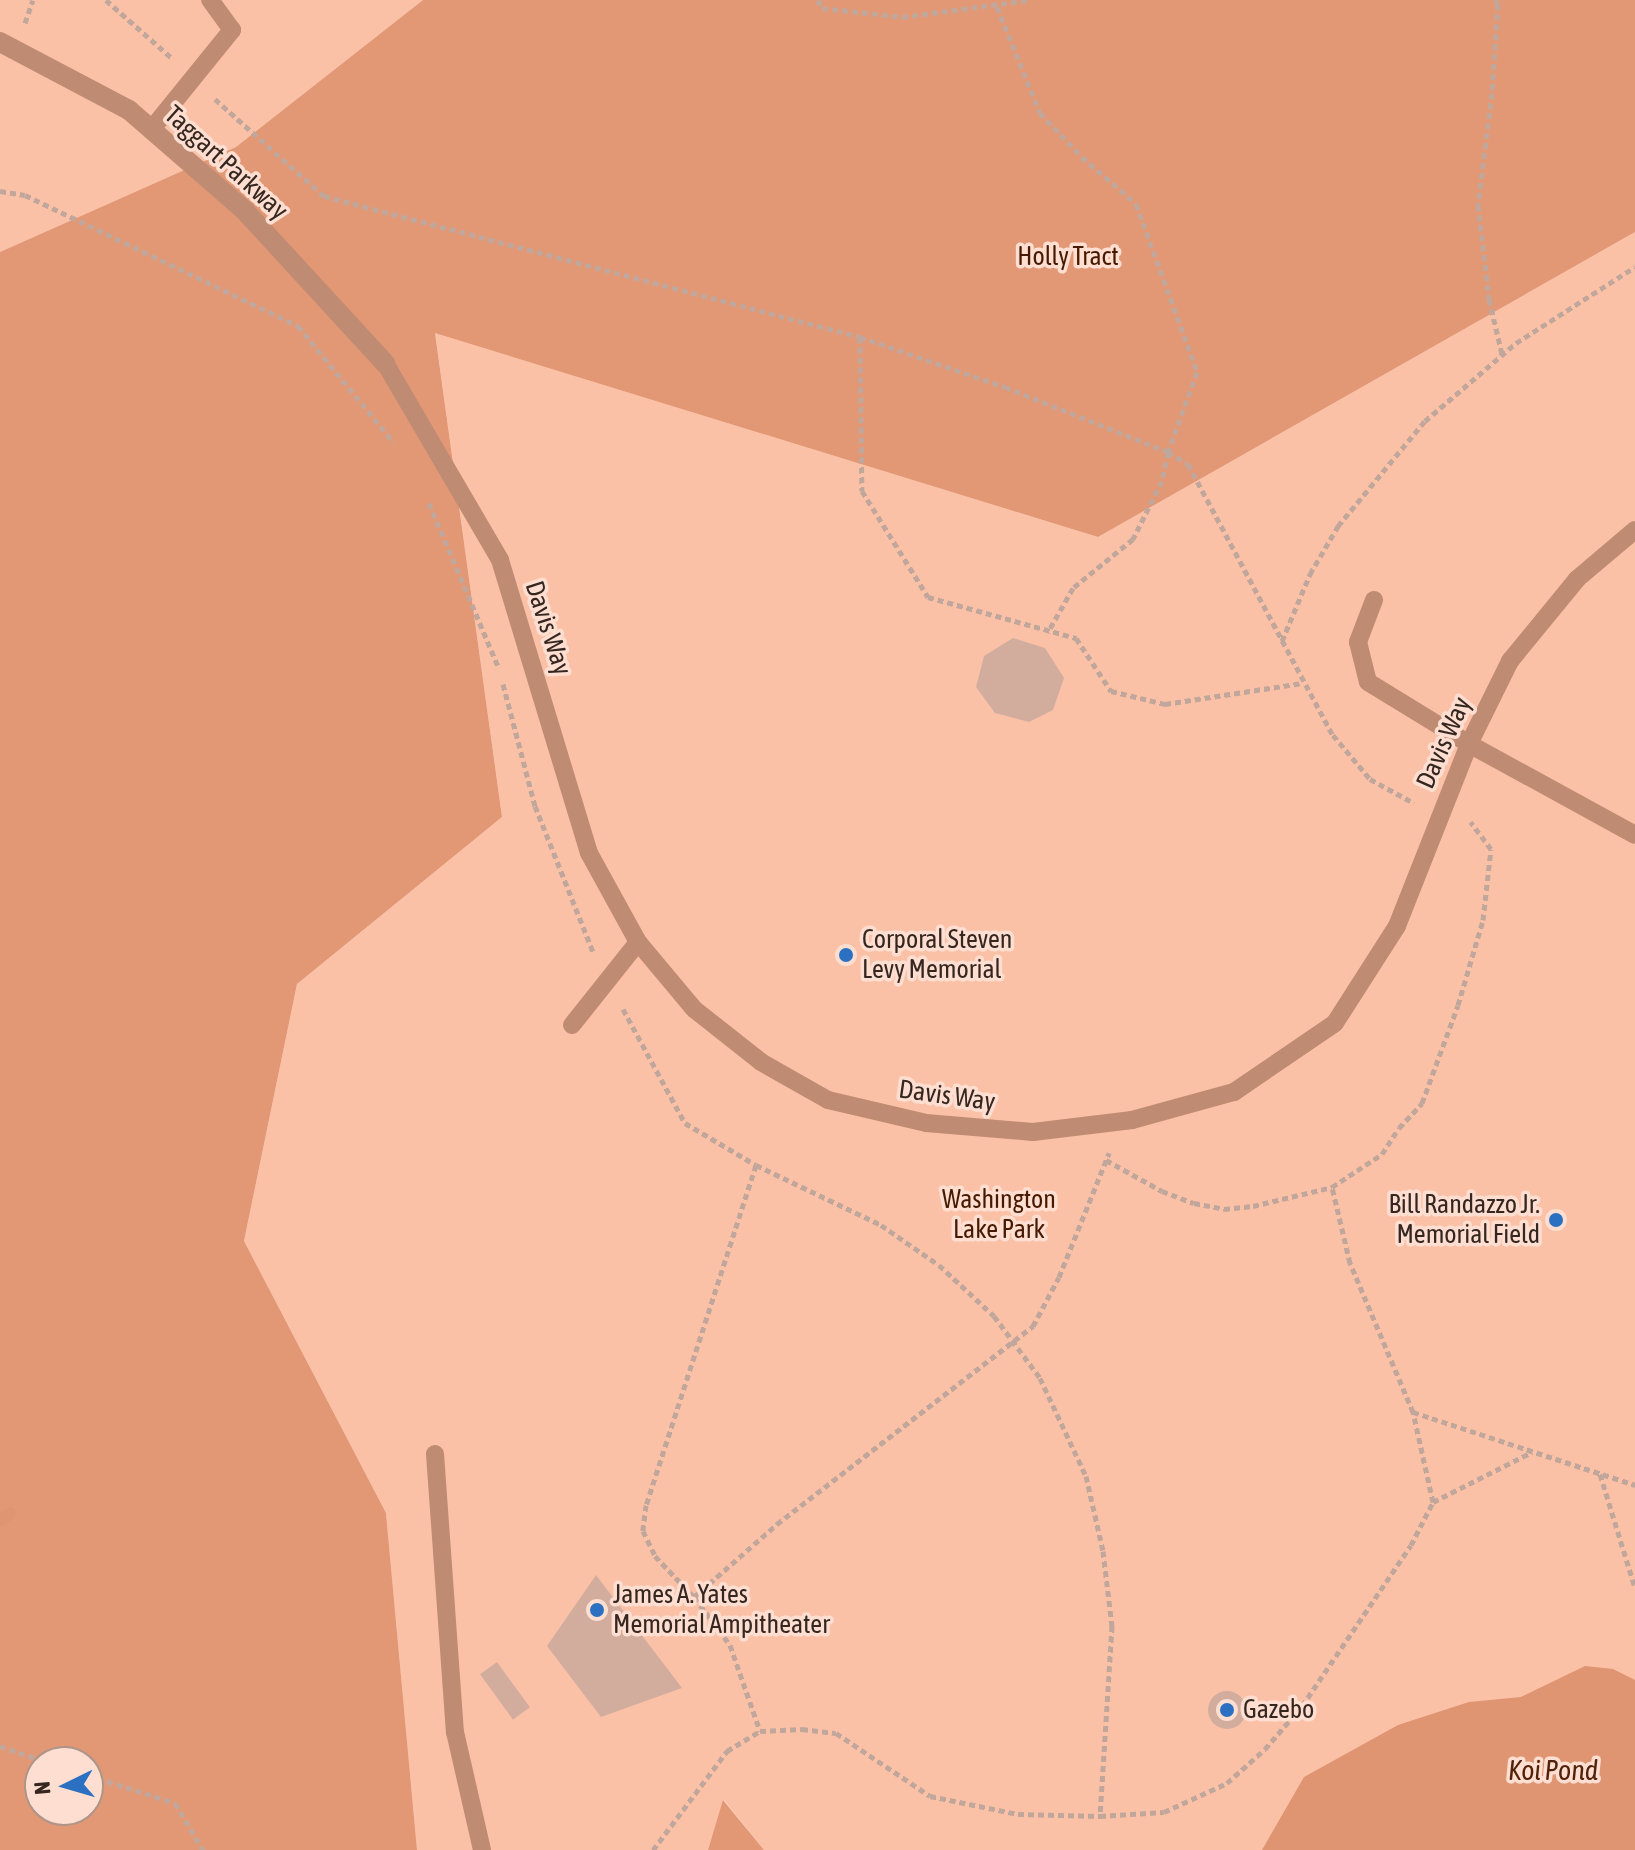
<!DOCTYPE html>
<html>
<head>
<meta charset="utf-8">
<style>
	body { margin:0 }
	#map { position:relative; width:1635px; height:1850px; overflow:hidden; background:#fdded1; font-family:"Asap Condensed",sans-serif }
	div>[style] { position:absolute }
	.green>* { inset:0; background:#fbc1a7 }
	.forest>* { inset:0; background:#e29775 }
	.water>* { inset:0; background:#df9472 }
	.stream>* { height:12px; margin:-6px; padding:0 6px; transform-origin:6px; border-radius:6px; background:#df9472 }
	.building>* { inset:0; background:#d2ad9e; transform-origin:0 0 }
	.round { border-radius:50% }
	.path>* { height:5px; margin-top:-2.5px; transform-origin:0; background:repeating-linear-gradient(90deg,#c0a69b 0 6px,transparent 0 10px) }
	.lane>* { height:18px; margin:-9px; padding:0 9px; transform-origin:9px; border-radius:9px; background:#bf8b73 }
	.street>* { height:20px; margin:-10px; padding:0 10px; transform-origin:10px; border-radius:10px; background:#bf8b73 }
	.dots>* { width:22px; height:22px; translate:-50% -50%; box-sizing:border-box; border:4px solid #fdded1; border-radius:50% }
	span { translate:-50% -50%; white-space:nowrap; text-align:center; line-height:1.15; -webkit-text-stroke:7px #fdded1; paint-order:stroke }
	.street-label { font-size:26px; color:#352720 }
	.park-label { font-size:26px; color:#481901 }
	.poi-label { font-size:26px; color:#352720 }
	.left { translate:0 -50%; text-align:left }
	.right { translate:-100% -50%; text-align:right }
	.water-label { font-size:28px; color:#512209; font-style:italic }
	.north { position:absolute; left:24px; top:1746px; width:80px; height:80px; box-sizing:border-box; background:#fdded1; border:2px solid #ad958a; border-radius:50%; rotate:265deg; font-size:22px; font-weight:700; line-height:32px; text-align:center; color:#352720 }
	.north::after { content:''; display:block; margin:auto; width:28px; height:36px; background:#2b70c1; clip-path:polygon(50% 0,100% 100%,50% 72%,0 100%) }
</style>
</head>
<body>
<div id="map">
	<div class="green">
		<i style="clip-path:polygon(0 0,423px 0,236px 147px,0 252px)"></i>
		<i style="clip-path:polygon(1635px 232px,1635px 1850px,764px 1850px,724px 1800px,708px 1850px,417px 1850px,386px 1513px,244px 1241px,297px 984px,502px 817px,435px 332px,1098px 537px)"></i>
	</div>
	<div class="forest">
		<i style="clip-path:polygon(evenodd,423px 0,1635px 0,1635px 232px,1098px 537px,435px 333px,502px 817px,297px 984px,244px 1241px,386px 1513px,417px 1850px,0 1850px,0 252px,236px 147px,423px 0,40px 1762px,88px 1762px,88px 1810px,40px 1810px,40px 1762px)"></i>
		<i style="clip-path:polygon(723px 1800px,764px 1850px,708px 1850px)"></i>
	</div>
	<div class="water">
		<i style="clip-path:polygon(1585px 1666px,1613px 1669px,1635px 1680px,1635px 1850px,1262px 1850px,1304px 1777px,1398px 1725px,1469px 1702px,1521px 1697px)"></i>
	</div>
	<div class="stream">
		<i style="left:0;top:1520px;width:12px;rotate:-31deg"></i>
	</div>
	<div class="building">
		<i style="clip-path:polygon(1013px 638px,1045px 648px,1064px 678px,1053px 710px,1029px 722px,995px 713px,976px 687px,984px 656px)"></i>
		<i style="clip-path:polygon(596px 1575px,682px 1688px,601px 1717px,547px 1646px)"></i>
		<i style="left:497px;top:1662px;width:56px;height:21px;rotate:54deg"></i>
		<i class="round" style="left:1208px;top:1691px;width:38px;height:38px"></i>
	</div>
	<div class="path">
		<i style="left:106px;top:0;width:89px;rotate:41.4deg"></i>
		<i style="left:818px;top:0;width:9px;rotate:63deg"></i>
		<i style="left:822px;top:8px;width:81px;rotate:6.4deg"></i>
		<i style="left:902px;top:17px;width:128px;rotate:-7.6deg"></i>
		<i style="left:1495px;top:0;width:5px;rotate:53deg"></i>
		<i style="left:1498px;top:4px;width:89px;rotate:93.9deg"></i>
		<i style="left:1492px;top:93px;width:113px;rotate:97.1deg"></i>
		<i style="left:1478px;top:205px;width:95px;rotate:83.3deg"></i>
		<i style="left:1489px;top:299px;width:57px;rotate:76.7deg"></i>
		<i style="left:997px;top:7px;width:114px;rotate:67.9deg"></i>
		<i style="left:1040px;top:113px;width:61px;rotate:46.3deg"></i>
		<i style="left:1082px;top:157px;width:72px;rotate:41deg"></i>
		<i style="left:1136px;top:204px;width:179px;rotate:70deg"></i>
		<i style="left:1197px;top:372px;width:85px;rotate:109.9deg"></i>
		<i style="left:1168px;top:452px;width:30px;rotate:102deg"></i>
		<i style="left:1162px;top:481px;width:65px;rotate:116.6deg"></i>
		<i style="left:1133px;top:539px;width:77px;rotate:140.8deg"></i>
		<i style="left:1073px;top:588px;width:51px;rotate:119.6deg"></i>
		<i style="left:25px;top:23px;width:24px;rotate:-71deg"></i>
		<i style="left:215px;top:99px;width:146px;rotate:41.7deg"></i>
		<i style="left:324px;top:196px;width:554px;rotate:14.74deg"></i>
		<i style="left:860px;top:337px;width:153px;rotate:19deg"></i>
		<i style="left:1005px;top:387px;width:175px;rotate:21.7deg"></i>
		<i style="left:1168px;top:452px;width:23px;rotate:31deg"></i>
		<i style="left:1188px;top:464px;width:307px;rotate:61.9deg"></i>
		<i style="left:1333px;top:735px;width:57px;rotate:49.9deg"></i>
		<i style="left:1370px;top:779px;width:50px;rotate:28.6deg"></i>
		<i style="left:0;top:191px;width:25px;rotate:9deg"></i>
		<i style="left:25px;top:195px;width:303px;rotate:25.6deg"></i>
		<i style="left:298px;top:326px;width:151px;rotate:50.6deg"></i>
		<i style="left:860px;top:337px;width:154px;rotate:89.3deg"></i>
		<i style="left:862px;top:491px;width:125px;rotate:58.1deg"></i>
		<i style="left:928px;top:597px;width:154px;rotate:15.5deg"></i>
		<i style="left:1076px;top:638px;width:64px;rotate:56.6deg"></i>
		<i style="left:1111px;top:691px;width:56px;rotate:13.5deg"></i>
		<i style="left:1165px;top:704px;width:139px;rotate:-8.7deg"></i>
		<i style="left:429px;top:503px;width:177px;rotate:67.1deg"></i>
		<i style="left:1282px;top:641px;width:73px;rotate:-67.3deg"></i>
		<i style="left:1310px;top:574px;width:56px;rotate:-59.7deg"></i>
		<i style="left:1338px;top:526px;width:136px;rotate:-50.4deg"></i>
		<i style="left:1425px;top:421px;width:120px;rotate:-40.6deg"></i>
		<i style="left:1516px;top:343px;width:141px;rotate:-32.6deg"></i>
		<i style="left:503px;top:684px;width:126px;rotate:75.3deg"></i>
		<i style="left:535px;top:806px;width:159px;rotate:68.3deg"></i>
		<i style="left:623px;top:1009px;width:130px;rotate:61.5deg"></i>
		<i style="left:685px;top:1123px;width:82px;rotate:30.6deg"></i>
		<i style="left:756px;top:1165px;width:139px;rotate:25.6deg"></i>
		<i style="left:881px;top:1225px;width:70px;rotate:34.6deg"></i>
		<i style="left:939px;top:1265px;width:75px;rotate:42.8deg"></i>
		<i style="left:994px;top:1316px;width:77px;rotate:53.4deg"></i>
		<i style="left:1040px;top:1378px;width:108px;rotate:64.9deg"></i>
		<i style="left:1086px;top:1476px;width:77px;rotate:77.2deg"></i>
		<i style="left:1103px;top:1551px;width:76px;rotate:83.2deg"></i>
		<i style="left:1112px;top:1626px;width:190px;rotate:93.6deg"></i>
		<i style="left:1106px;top:1160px;width:64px;rotate:29deg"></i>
		<i style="left:1162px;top:1191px;width:34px;rotate:21deg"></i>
		<i style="left:1194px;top:1203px;width:31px;rotate:11deg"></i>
		<i style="left:1224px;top:1209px;width:29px;rotate:-6deg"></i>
		<i style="left:1253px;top:1206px;width:81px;rotate:-13.5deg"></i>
		<i style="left:756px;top:1165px;width:357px;rotate:107.9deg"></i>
		<i style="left:646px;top:1505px;width:26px;rotate:97deg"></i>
		<i style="left:643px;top:1531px;width:28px;rotate:64deg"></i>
		<i style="left:655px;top:1556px;width:57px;rotate:46.4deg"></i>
		<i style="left:694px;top:1597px;width:60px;rotate:53.1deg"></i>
		<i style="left:730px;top:1645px;width:91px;rotate:70.8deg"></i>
		<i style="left:760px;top:1731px;width:42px;rotate:-2.7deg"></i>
		<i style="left:802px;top:1729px;width:34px;rotate:7deg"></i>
		<i style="left:836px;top:1733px;width:113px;rotate:33.8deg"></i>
		<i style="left:930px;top:1796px;width:90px;rotate:11.6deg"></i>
		<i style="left:1018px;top:1814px;width:82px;rotate:1.4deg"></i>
		<i style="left:1100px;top:1816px;width:64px;rotate:-3.6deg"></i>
		<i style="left:1164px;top:1812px;width:69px;rotate:-24.7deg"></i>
		<i style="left:1227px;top:1783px;width:51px;rotate:-41.8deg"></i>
		<i style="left:1265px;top:1749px;width:57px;rotate:-49.3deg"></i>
		<i style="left:1302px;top:1706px;width:194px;rotate:-55.9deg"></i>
		<i style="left:1411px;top:1545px;width:48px;rotate:-62.9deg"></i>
		<i style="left:1433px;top:1502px;width:92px;rotate:-102.5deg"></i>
		<i style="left:1413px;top:1412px;width:162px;rotate:-112.9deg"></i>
		<i style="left:1350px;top:1263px;width:78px;rotate:-103.3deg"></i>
		<i style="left:1332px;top:1187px;width:60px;rotate:-33.4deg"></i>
		<i style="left:1382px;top:1154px;width:31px;rotate:-57deg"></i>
		<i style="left:1399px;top:1128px;width:34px;rotate:-47deg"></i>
		<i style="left:1422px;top:1103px;width:104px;rotate:-69.8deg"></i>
		<i style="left:1458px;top:1005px;width:89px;rotate:-73.6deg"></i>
		<i style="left:1483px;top:920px;width:71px;rotate:-83.6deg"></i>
		<i style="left:1491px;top:849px;width:34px;rotate:-127deg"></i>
		<i style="left:1413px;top:1412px;width:234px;rotate:18.2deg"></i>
		<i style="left:1600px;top:1474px;width:119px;rotate:72.9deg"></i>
		<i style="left:1433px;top:1502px;width:111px;rotate:-26.8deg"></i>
		<i style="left:694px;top:1597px;width:111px;rotate:-41.3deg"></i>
		<i style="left:777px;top:1524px;width:324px;rotate:-37.7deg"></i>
		<i style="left:1033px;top:1326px;width:55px;rotate:-62deg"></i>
		<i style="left:1059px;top:1277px;width:134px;rotate:-68deg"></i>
		<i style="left:0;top:1746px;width:50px;rotate:18.8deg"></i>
		<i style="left:88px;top:1775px;width:91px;rotate:17.8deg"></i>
		<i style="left:175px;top:1803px;width:55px;rotate:59.2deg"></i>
		<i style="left:653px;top:1850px;width:124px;rotate:-53.2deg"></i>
		<i style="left:727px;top:1751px;width:39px;rotate:-31deg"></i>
	</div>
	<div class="lane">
		<i style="left:151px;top:130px;width:129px;rotate:-51deg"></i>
		<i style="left:232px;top:30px;width:37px;rotate:-126deg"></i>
		<i style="left:385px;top:363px;width:228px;rotate:59.7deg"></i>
		<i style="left:500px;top:560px;width:306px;rotate:73.1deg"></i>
		<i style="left:589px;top:853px;width:102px;rotate:61.2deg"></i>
		<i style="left:638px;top:942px;width:87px;rotate:50.1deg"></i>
		<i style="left:694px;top:1009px;width:85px;rotate:38.3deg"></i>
		<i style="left:761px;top:1062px;width:77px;rotate:29.6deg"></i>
		<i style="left:828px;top:1100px;width:101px;rotate:13.2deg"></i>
		<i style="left:926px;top:1123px;width:107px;rotate:4.8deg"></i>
		<i style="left:1033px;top:1132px;width:100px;rotate:-6.9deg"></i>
		<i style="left:1132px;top:1120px;width:106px;rotate:-15.4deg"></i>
		<i style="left:1234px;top:1092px;width:122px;rotate:-34.3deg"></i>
		<i style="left:1335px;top:1023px;width:115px;rotate:-57.4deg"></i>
		<i style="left:1397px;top:926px;width:196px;rotate:-68.4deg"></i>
		<i style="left:1469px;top:744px;width:93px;rotate:-63.7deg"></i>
		<i style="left:1510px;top:661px;width:106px;rotate:-50.7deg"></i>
		<i style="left:1577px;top:579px;width:76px;rotate:-40.2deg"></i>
		<i style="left:1374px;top:600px;width:45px;rotate:110.9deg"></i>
		<i style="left:1358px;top:642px;width:41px;rotate:76deg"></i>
		<i style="left:1368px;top:682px;width:119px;rotate:31.5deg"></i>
		<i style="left:1469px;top:744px;width:189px;rotate:28.7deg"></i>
		<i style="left:572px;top:1025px;width:106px;rotate:-51.5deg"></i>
		<i style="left:435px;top:1454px;width:279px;rotate:85.9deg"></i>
		<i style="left:455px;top:1732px;width:121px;rotate:77.1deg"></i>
	</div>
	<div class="street">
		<i style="left:0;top:42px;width:146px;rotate:27.8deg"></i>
		<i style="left:129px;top:110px;width:154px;rotate:41deg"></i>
		<i style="left:245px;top:211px;width:207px;rotate:47.4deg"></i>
	</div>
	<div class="dots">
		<i style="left:846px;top:955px;background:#2b70c1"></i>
		<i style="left:1556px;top:1220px;background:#2b70c1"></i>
		<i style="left:597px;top:1610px;background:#2b70c1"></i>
		<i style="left:1227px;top:1710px;background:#2b70c1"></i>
	</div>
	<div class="street-label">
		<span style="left:226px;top:163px;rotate:42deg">Taggart Parkway</span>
		<span style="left:548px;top:628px;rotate:72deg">Davis Way</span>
		<span style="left:1444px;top:743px;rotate:-66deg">Davis Way</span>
		<span style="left:947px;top:1096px;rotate:8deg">Davis Way</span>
	</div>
	<div class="park-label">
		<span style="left:1068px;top:257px">Holly Tract</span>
		<span style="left:999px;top:1215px">Washington<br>Lake Park</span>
	</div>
	<div class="poi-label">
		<span class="left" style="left:862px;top:955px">Corporal Steven<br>Levy Memorial</span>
		<span class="right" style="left:1540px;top:1220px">Bill Randazzo Jr.<br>Memorial Field</span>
		<span class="left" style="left:613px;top:1610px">James A. Yates<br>Memorial Ampitheater</span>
		<span class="left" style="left:1243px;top:1710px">Gazebo</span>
	</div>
	<div class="water-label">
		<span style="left:1553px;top:1770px">Koi Pond</span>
	</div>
	<div class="north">N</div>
</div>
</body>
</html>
